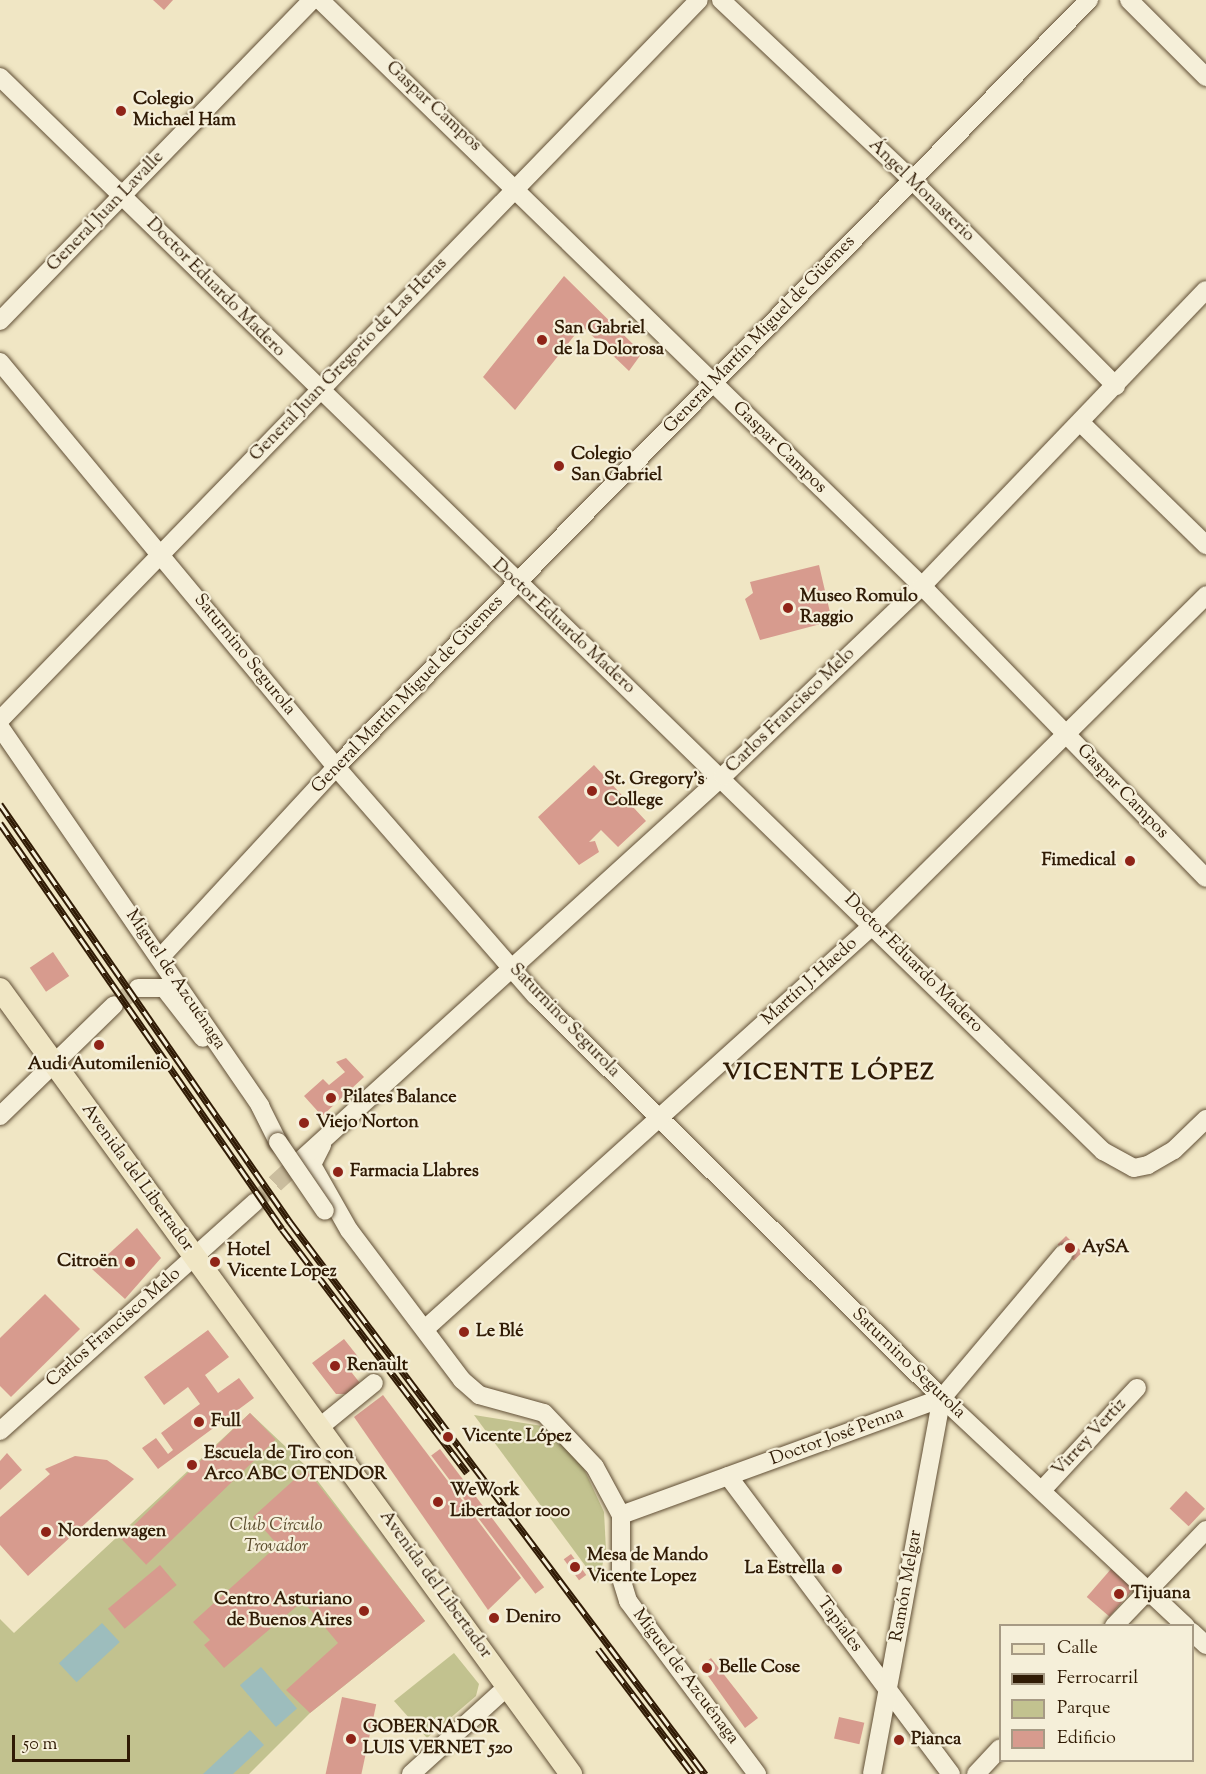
<!DOCTYPE html>
<html>
<head>
<meta charset="utf-8">
<style>
	body { margin:0 }
	#map { position:relative; width:1206px; height:1774px; overflow:hidden; background:#f0e6c4; font-family:"Sorts Mill Goudy",serif }
	div>[style] { position:absolute }
	.green>* { inset:0; background:#c2c28f }
	.water>* { inset:0; background:#9dbdbd; transform-origin:0 0 }
	.building>* { inset:0; background:#d79b8e; transform-origin:0 0 }
	.minor-tunnel>* { height:18px; margin-top:-9px; transform-origin:0; background:repeating-linear-gradient(90deg,#cabd9e 0 18px,transparent 0 27px) }
	.roads { filter:drop-shadow(0 0 2px #604e35) drop-shadow(0 0 2px #604e35) }
	.minor>* { height:18px; margin:-9px; padding:0 9px; transform-origin:9px; border-radius:9px; background:#f5efd9 }
	.major>* { height:22px; margin:-11px; padding:0 11px; transform-origin:11px; border-radius:11px; background:#f0e6c4 }
	.rail>* { height:7px; margin-top:-3.5px; transform-origin:0; background:repeating-linear-gradient(90deg,#f5efd9 0 14px,#301b05 0 28px); box-sizing:border-box; border-block:2px solid #301b05 }
	.bridges { filter:drop-shadow(0 0 2px #604e35) drop-shadow(0 0 2px #604e35) }
	.minor-bridge>* { height:18px; margin:-9px; padding:0 9px; transform-origin:9px; border-radius:9px; background:#f5efd9 }
	.dots>* { width:16px; height:16px; translate:-50% -50%; box-sizing:border-box; border:3px solid #f5efd9; border-radius:50% }
	span { translate:-50% -50%; white-space:nowrap; text-align:center; line-height:1.15; -webkit-text-stroke:4.5px #f5efd9; paint-order:stroke }
	.poi-label { font-size:18px; color:#301b05; font-weight:700 }
	.left { translate:0 -50%; text-align:left }
	.right { translate:-100% -50%; text-align:right }
	.street-label { font-size:18px; color:#301b05 }
	.park-label { font-size:18px; color:#5c4d2e; font-style:italic }
	.district-label { font-size:24px; color:#301b05; font-weight:700; letter-spacing:1.5px }
	.legend { position:absolute; left:999px; top:1624px; width:195px; height:138px; box-sizing:border-box; background:#f5efd9; border:2px solid #a69a84; margin:0; padding:8px 10px; list-style:none; font-size:18px; color:#301b05 }
	.legend li { display:flex; align-items:center; gap:12px; height:30px }
	.legend b { width:30px; border:2px solid #a69a84 }
	.scale { position:absolute; left:12px; top:1735px; width:118px; height:27px; box-sizing:border-box; border:3px solid #301b05; border-top:0; padding-left:8px; font-size:18px; line-height:21px; white-space:nowrap; color:#301b05; -webkit-text-stroke:4px #f5efd9; paint-order:stroke }
</style>
</head>
<body>
<div id="map">
	<div class="green">
		<i style="clip-path:polygon(250px 1413px,307px 1467px,425px 1621px,310px 1713px,249px 1774px,0 1774px,0 1619px,14px 1633px)"></i>
		<i style="clip-path:polygon(474px 1415px,542px 1426px,579px 1458px,604px 1512px,606px 1550px,598px 1583px)"></i>
		<i style="clip-path:polygon(454px 1653px,479px 1684px,476px 1696px,427px 1738px,394px 1701px)"></i>
	</div>
	<div class="water">
		<i style="left:102px;top:1623px;width:26px;height:59px;rotate:47deg"></i>
		<i style="left:261px;top:1667px;width:55px;height:28px;rotate:49deg"></i>
		<i style="clip-path:polygon(250px 1730px,264px 1745px,233px 1774px,203px 1774px)"></i>
	</div>
	<div class="building">
		<i style="clip-path:polygon(153px 0,173px 0,164px 10px)"></i>
		<i style="clip-path:polygon(564px 276px,642px 353px,629px 371px,582px 326px,515px 410px,483px 377px)"></i>
		<i style="clip-path:polygon(819px 565px,832px 621px,760px 640px,745px 599px,753px 593px,750px 582px)"></i>
		<i style="clip-path:polygon(594px 765px,646px 821px,618px 847px,601px 830px,589px 842px,595px 841px,599px 852px,579px 865px,538px 817px)"></i>
		<i style="left:53px;top:952px;width:29px;height:28px;rotate:56deg"></i>
		<i style="clip-path:polygon(346px 1058px,364px 1077px,322px 1116px,304px 1096px,323px 1079px,329px 1085px,345px 1072px,336px 1062px)"></i>
		<i style="clip-path:polygon(137px 1228px,161px 1258px,125px 1299px,92px 1269px)"></i>
		<i style="left:1066px;top:1236px;width:23px;height:12px;rotate:45deg"></i>
		<i style="clip-path:polygon(45px 1294px,80px 1329px,11px 1397px,0 1386px,0 1338px)"></i>
		<i style="clip-path:polygon(208px 1330px,229px 1357px,205px 1375px,218px 1393px,239px 1378px,254px 1398px,158px 1469px,142px 1448px,156px 1438px,168px 1454px,173px 1450px,161px 1433px,200px 1404px,188px 1387px,164px 1405px,144px 1377px)"></i>
		<i style="clip-path:polygon(344px 1339px,359px 1358px,352px 1373px,360px 1383px,346px 1394px,336px 1394px,312px 1363px)"></i>
		<i style="clip-path:polygon(383px 1395px,521px 1578px,488px 1610px,354px 1417px)"></i>
		<i style="left:250px;top:1413px;width:37px;height:180px;rotate:46deg"></i>
		<i style="left:440px;top:1449px;width:173px;height:11px;rotate:53deg"></i>
		<i style="clip-path:polygon(7px 1453px,22px 1470px,0 1490px,0 1461px)"></i>
		<i style="clip-path:polygon(75px 1456px,107px 1460px,134px 1479px,28px 1576px,0 1545px,0 1517px,50px 1474px,45px 1469px)"></i>
		<i style="clip-path:polygon(306px 1469px,425px 1621px,310px 1713px,286px 1690px,338px 1643px,303px 1601px,224px 1668px,204px 1645px,210px 1640px,193px 1622px,278px 1545px,253px 1517px)"></i>
		<i style="left:1186px;top:1491px;width:26px;height:24px;rotate:43deg"></i>
		<i style="left:571px;top:1554px;width:26px;height:9px;rotate:54deg"></i>
		<i style="left:160px;top:1565px;width:26px;height:68px;rotate:50deg"></i>
		<i style="left:1111px;top:1569px;width:30px;height:37px;rotate:41deg"></i>
		<i style="clip-path:polygon(711px 1658px,758px 1718px,745px 1728px,701px 1666px)"></i>
		<i style="left:342px;top:1697px;width:35px;height:79px;rotate:12deg"></i>
		<i style="left:839px;top:1717px;width:26px;height:22px;rotate:13deg"></i>
	</div>
	<div class="minor-tunnel">
		<i style="left:114px;top:1005px;width:29px;rotate:-35deg"></i>
		<i style="left:255px;top:1202px;width:64px;rotate:-42.5deg"></i>
	</div>
	<div class="roads">
		<div class="minor">
			<i style="left:320px;top:0;width:840px;rotate:44.23deg"></i>
			<i style="left:922px;top:586px;width:407px;rotate:45.8deg"></i>
			<i style="left:721px;top:0;width:262px;rotate:43.3deg"></i>
			<i style="left:912px;top:180px;width:290px;rotate:45.3deg"></i>
			<i style="left:1129px;top:0;width:109px;rotate:45deg"></i>
			<i style="left:0;top:77px;width:1540px;rotate:44.24deg"></i>
			<i style="left:1103px;top:1151px;width:35px;rotate:29deg"></i>
			<i style="left:1134px;top:1168px;width:14px;rotate:-12deg"></i>
			<i style="left:1148px;top:1165px;width:30px;rotate:-30deg"></i>
			<i style="left:1174px;top:1150px;width:45px;rotate:-44.1deg"></i>
			<i style="left:0;top:321px;width:448px;rotate:-45.8deg"></i>
			<i style="left:0;top:362px;width:526px;rotate:50.32deg"></i>
			<i style="left:336px;top:767px;width:304px;rotate:48.9deg"></i>
			<i style="left:536px;top:996px;width:571px;rotate:44.72deg"></i>
			<i style="left:942px;top:1398px;width:334px;rotate:43.1deg"></i>
			<i style="left:1081px;top:423px;width:175px;rotate:44.3deg"></i>
			<i style="left:0;top:720px;width:1003px;rotate:-45.85deg"></i>
			<i style="left:0;top:727px;width:460px;rotate:55.5deg"></i>
			<i style="left:260px;top:1106px;width:40px;rotate:63.4deg"></i>
			<i style="left:160px;top:958px;width:260px;rotate:-47.3deg"></i>
			<i style="left:336px;top:767px;width:1075px;rotate:-45.53deg"></i>
			<i style="left:138px;top:988px;width:26px"></i>
			<i style="left:164px;top:988px;width:63px;rotate:52deg"></i>
			<i style="left:0;top:1116px;width:159px;rotate:-44.2deg"></i>
			<i style="left:322px;top:1145px;width:22px;rotate:117deg"></i>
			<i style="left:312px;top:1165px;width:75px;rotate:60.4deg"></i>
			<i style="left:349px;top:1230px;width:188px;rotate:53deg"></i>
			<i style="left:462px;top:1380px;width:23px;rotate:41deg"></i>
			<i style="left:479px;top:1395px;width:67px;rotate:15.5deg"></i>
			<i style="left:544px;top:1413px;width:74px;rotate:46.6deg"></i>
			<i style="left:595px;top:1467px;width:55px;rotate:61.6deg"></i>
			<i style="left:621px;top:1515px;width:63px;rotate:90deg"></i>
			<i style="left:621px;top:1578px;width:24px;rotate:73deg"></i>
			<i style="left:628px;top:1601px;width:216px;rotate:53.3deg"></i>
			<i style="left:302px;top:1159px;width:569px;rotate:-42.29deg"></i>
			<i style="left:723px;top:776px;width:275px;rotate:-43.7deg"></i>
			<i style="left:922px;top:586px;width:410px;rotate:-46.2deg"></i>
			<i style="left:425px;top:1329px;width:603px;rotate:-42.04deg"></i>
			<i style="left:873px;top:925px;width:469px;rotate:-44.7deg"></i>
			<i style="left:321px;top:1426px;width:68px;rotate:-39.1deg"></i>
			<i style="left:0;top:1431px;width:343px;rotate:-41.9deg"></i>
			<i style="left:728px;top:1476px;width:372px;rotate:53.2deg"></i>
			<i style="left:1043px;top:1489px;width:138px;rotate:-47.1deg"></i>
			<i style="left:621px;top:1515px;width:342px;rotate:-20deg"></i>
			<i style="left:942px;top:1398px;width:189px;rotate:-49.9deg"></i>
			<i style="left:1114px;top:1626px;width:133px;rotate:-46.2deg"></i>
			<i style="left:1192px;top:1632px;width:19px;rotate:43deg"></i>
			<i style="left:411px;top:1774px;width:131px;rotate:-42.2deg"></i>
			<i style="left:872px;top:1774px;width:382px;rotate:-79.5deg"></i>
			<i style="left:976px;top:1774px;width:35px;rotate:-47deg"></i>
		</div>
		<div class="major">
			<i style="left:0;top:989px;width:971px;rotate:53.97deg"></i>
		</div>
	</div>
	<div class="rail">
		<i style="left:0;top:804px;width:509px;rotate:55.25deg"></i>
		<i style="left:290px;top:1222px;width:691px;rotate:53.06deg"></i>
		<i style="left:0;top:823px;width:494px;rotate:55.2deg"></i>
		<i style="left:282px;top:1229px;width:306px;rotate:52.8deg"></i>
		<i style="left:598px;top:1649px;width:157px;rotate:52.8deg"></i>
	</div>
	<div class="bridges">
		<div class="minor-bridge">
			<i style="left:278px;top:1142px;width:83px;rotate:55.7deg"></i>
		</div>
	</div>
	<div class="dots">
		<i style="left:121px;top:111px;background:#8f2418"></i>
		<i style="left:542px;top:340px;background:#8f2418"></i>
		<i style="left:559px;top:466px;background:#8f2418"></i>
		<i style="left:788px;top:608px;background:#8f2418"></i>
		<i style="left:592px;top:791px;background:#8f2418"></i>
		<i style="left:1130px;top:861px;background:#8f2418"></i>
		<i style="left:99px;top:1045px;background:#8f2418"></i>
		<i style="left:331px;top:1098px;background:#8f2418"></i>
		<i style="left:304px;top:1123px;background:#8f2418"></i>
		<i style="left:338px;top:1172px;background:#8f2418"></i>
		<i style="left:1070px;top:1248px;background:#8f2418"></i>
		<i style="left:130px;top:1262px;background:#8f2418"></i>
		<i style="left:215px;top:1262px;background:#8f2418"></i>
		<i style="left:464px;top:1332px;background:#8f2418"></i>
		<i style="left:335px;top:1366px;background:#8f2418"></i>
		<i style="left:199px;top:1422px;background:#8f2418"></i>
		<i style="left:448px;top:1437px;background:#8f2418"></i>
		<i style="left:192px;top:1465px;background:#8f2418"></i>
		<i style="left:438px;top:1502px;background:#8f2418"></i>
		<i style="left:46px;top:1532px;background:#8f2418"></i>
		<i style="left:575px;top:1567px;background:#8f2418"></i>
		<i style="left:837px;top:1569px;background:#8f2418"></i>
		<i style="left:1119px;top:1594px;background:#8f2418"></i>
		<i style="left:364px;top:1611px;background:#8f2418"></i>
		<i style="left:494px;top:1618px;background:#8f2418"></i>
		<i style="left:707px;top:1668px;background:#8f2418"></i>
		<i style="left:351px;top:1739px;background:#8f2418"></i>
		<i style="left:899px;top:1740px;background:#8f2418"></i>
	</div>
	<div class="poi-label">
		<span class="left" style="left:133px;top:111px">Colegio<br>Michael Ham</span>
		<span class="left" style="left:554px;top:340px">San Gabriel<br>de la Dolorosa</span>
		<span class="left" style="left:571px;top:466px">Colegio<br>San Gabriel</span>
		<span class="left" style="left:800px;top:608px">Museo Romulo<br>Raggio</span>
		<span class="left" style="left:604px;top:791px">St. Gregory's<br>College</span>
		<span class="right" style="left:1116px;top:861px">Fimedical</span>
		<span style="left:99px;top:1065px">Audi Automilenio</span>
		<span class="left" style="left:343px;top:1098px">Pilates Balance</span>
		<span class="left" style="left:316px;top:1123px">Viejo Norton</span>
		<span class="left" style="left:350px;top:1172px">Farmacia Llabres</span>
		<span class="left" style="left:1082px;top:1248px">AySA</span>
		<span class="left" style="left:227px;top:1262px">Hotel<br>Vicente Lopez</span>
		<span class="right" style="left:118px;top:1262px">Citroën</span>
		<span class="left" style="left:476px;top:1332px">Le Blé</span>
		<span class="left" style="left:347px;top:1366px">Renault</span>
		<span class="left" style="left:211px;top:1422px">Full</span>
		<span class="left" style="left:462px;top:1437px">Vicente López</span>
		<span class="left" style="left:204px;top:1465px">Escuela de Tiro con<br>Arco ABC OTENDOR</span>
		<span class="left" style="left:450px;top:1502px">WeWork<br>Libertador 1000</span>
		<span class="left" style="left:58px;top:1532px">Nordenwagen</span>
		<span class="left" style="left:587px;top:1567px">Mesa de Mando<br>Vicente Lopez</span>
		<span class="right" style="left:825px;top:1569px">La Estrella</span>
		<span class="left" style="left:1131px;top:1594px">Tijuana</span>
		<span class="right" style="left:352px;top:1611px">Centro Asturiano<br>de Buenos Aires</span>
		<span class="left" style="left:506px;top:1618px">Deniro</span>
		<span class="left" style="left:719px;top:1668px">Belle Cose</span>
		<span class="left" style="left:363px;top:1739px">GOBERNADOR<br>LUIS VERNET 520</span>
		<span class="left" style="left:911px;top:1740px">Pianca</span>
	</div>
	<div class="street-label">
		<span style="left:433px;top:107px;rotate:43deg">Gaspar Campos</span>
		<span style="left:921px;top:191px;rotate:44deg">Ángel Monasterio</span>
		<span style="left:106px;top:212px;rotate:-46deg">General Juan Lavalle</span>
		<span style="left:215px;top:288px;rotate:45deg">Doctor Eduardo Madero</span>
		<span style="left:760px;top:335px;rotate:-46deg">General Martín Miguel de Güemes</span>
		<span style="left:349px;top:360px;rotate:-46deg">General Juan Gregorio de Las Heras</span>
		<span style="left:779px;top:448px;rotate:44deg">Gaspar Campos</span>
		<span style="left:563px;top:627px;rotate:43deg">Doctor Eduardo Madero</span>
		<span style="left:244px;top:655px;rotate:51deg">Saturnino Segurola</span>
		<span style="left:408px;top:695px;rotate:-46deg">General Martín Miguel de Güemes</span>
		<span style="left:791px;top:711px;rotate:-44deg">Carlos Francisco Melo</span>
		<span style="left:1122px;top:792px;rotate:46deg">Gaspar Campos</span>
		<span style="left:913px;top:964px;rotate:45deg">Doctor Eduardo Madero</span>
		<span style="left:175px;top:980px;rotate:56deg">Miguel de Azcuénaga</span>
		<span style="left:810px;top:982px;rotate:-42deg">Martín J. Haedo</span>
		<span style="left:564px;top:1021px;rotate:46deg">Saturnino Segurola</span>
		<span style="left:137px;top:1178px;rotate:54deg">Avenida del Libertador</span>
		<span style="left:114px;top:1328px;rotate:-41deg">Carlos Francisco Melo</span>
		<span style="left:908px;top:1364px;rotate:44deg">Saturnino Segurola</span>
		<span style="left:837px;top:1437px;rotate:-20deg">Doctor José Penna</span>
		<span style="left:1090px;top:1438px;rotate:-47deg">Virrey Vertiz</span>
		<span style="left:435px;top:1585px;rotate:54deg">Avenida del Libertador</span>
		<span style="left:907px;top:1586px;rotate:-80deg">Ramón Melgar</span>
		<span style="left:839px;top:1625px;rotate:53deg">Tapiales</span>
		<span style="left:685px;top:1677px;rotate:53deg">Miguel de Azcuénaga</span>
	</div>
	<div class="park-label">
		<span style="left:276px;top:1537px">Club Círculo<br>Trovador</span>
	</div>
	<div class="district-label">
		<span style="left:829px;top:1074px">VICENTE LÓPEZ</span>
	</div>
	<ul class="legend">
	<li><b style="height:8px;background:#f0e6c4"></b>Calle</li>
	<li><b style="height:8px;background:#301b05"></b>Ferrocarril</li>
	<li><b style="height:16px;background:#c2c28f"></b>Parque</li>
	<li><b style="height:16px;background:#d79b8e"></b>Edificio</li>
	</ul>
	<div class="scale">50 m</div>
</div>
</body>
</html>
